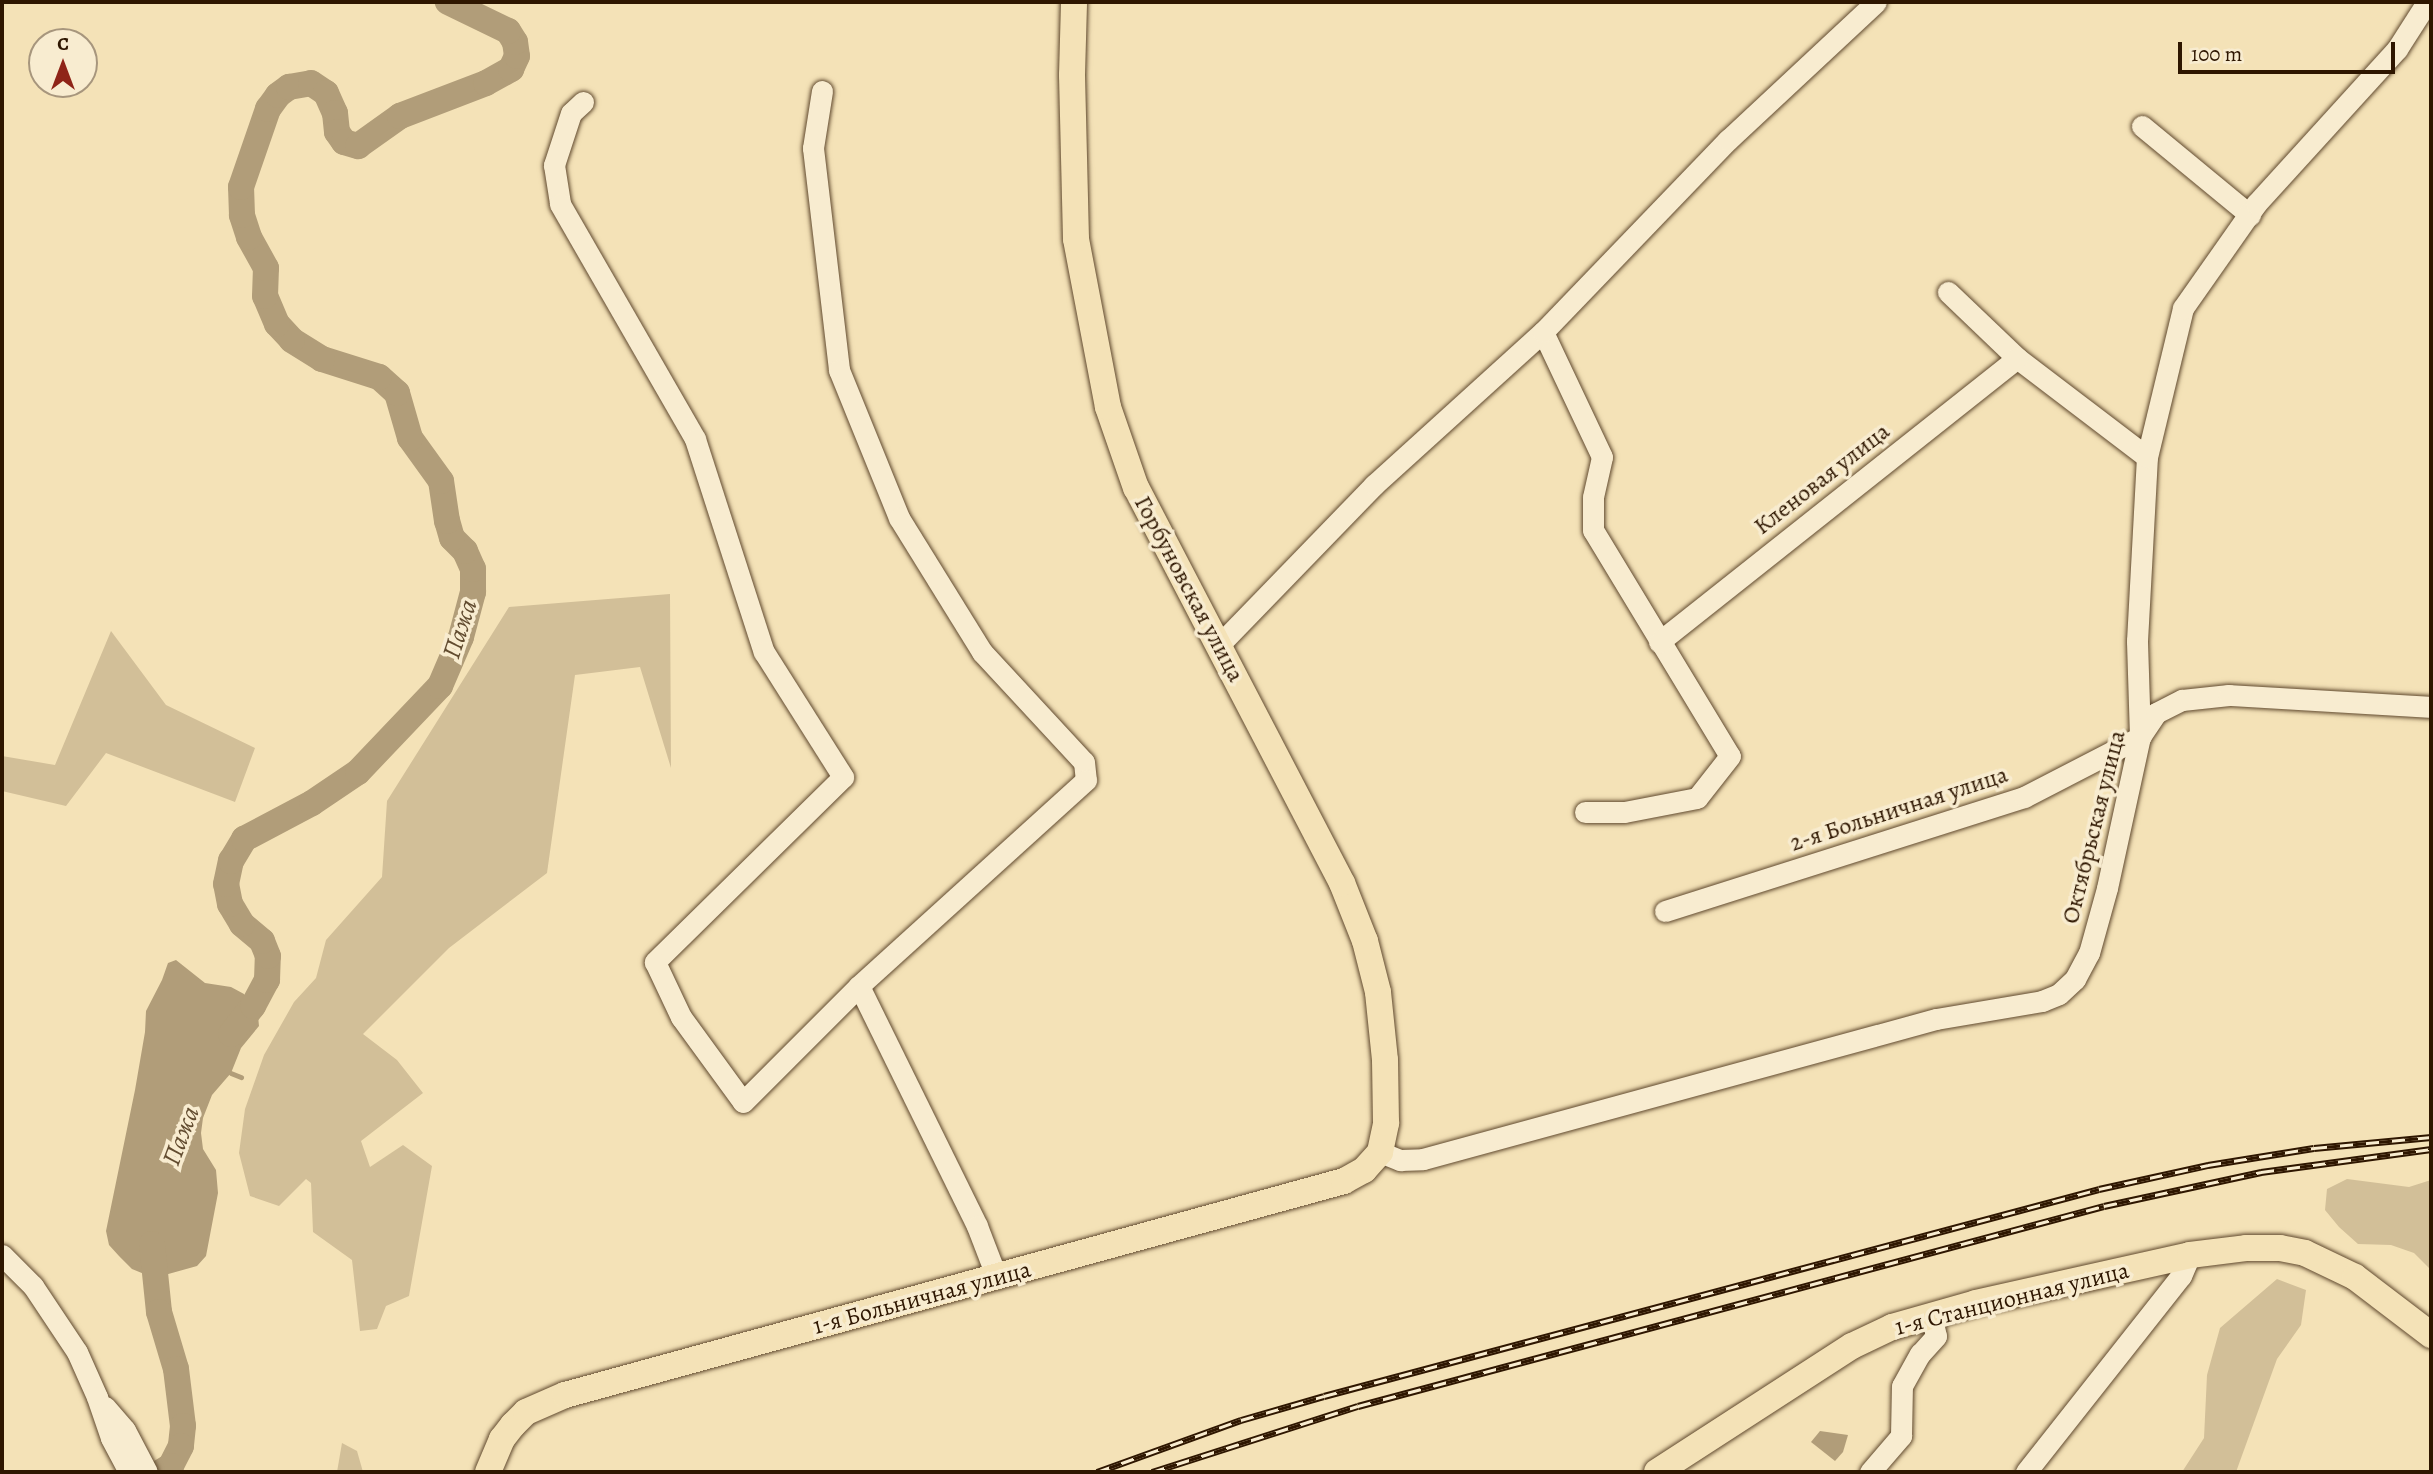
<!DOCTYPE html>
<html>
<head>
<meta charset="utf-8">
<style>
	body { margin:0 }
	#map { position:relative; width:2433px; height:1474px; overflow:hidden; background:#f4e2b7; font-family:Alegreya,serif }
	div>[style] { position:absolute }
	.green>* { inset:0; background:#d2bf98 }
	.water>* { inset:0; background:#b19d79 }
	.stream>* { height:4.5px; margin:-2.25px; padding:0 2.25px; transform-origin:2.25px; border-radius:2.25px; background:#b19d79 }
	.river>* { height:26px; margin:-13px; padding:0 13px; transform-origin:13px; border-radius:13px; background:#b19d79 }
	.roads { filter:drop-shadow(0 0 2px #60492e) drop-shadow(0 0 2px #60492e) }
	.minor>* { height:21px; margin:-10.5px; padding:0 10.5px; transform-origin:10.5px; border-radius:10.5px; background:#f8ecd0 }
	.major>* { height:26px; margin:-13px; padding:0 13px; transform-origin:13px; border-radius:13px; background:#f4e2b7 }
	.rail>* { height:7px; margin-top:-3.5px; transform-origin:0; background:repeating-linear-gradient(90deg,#f8ecd0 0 13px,#2e1600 0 26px); box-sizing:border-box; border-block:2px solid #2e1600 }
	span { translate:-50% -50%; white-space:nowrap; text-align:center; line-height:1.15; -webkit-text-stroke:7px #f8ecd0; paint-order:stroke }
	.street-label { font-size:24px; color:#2e1600 }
	.water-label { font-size:26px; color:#624c30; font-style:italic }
	.frame { position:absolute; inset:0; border:4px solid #2e1600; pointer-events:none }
	.north { position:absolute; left:28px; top:28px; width:70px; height:70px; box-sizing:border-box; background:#f8ecd0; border:2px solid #a7967d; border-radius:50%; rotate:0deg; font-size:19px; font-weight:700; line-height:28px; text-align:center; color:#2e1600 }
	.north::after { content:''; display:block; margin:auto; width:24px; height:32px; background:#8f2418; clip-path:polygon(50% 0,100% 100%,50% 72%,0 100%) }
	.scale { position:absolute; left:2178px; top:42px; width:217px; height:32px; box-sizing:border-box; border:4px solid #2e1600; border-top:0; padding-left:9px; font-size:21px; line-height:24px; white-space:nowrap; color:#2e1600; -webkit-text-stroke:5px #f8ecd0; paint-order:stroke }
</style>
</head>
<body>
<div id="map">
	<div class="green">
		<i style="clip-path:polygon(670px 594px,671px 768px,640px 667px,575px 675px,547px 873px,449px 948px,363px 1034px,397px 1060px,423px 1093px,361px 1141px,370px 1167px,403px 1145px,432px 1166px,409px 1296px,386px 1306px,377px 1329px,360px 1331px,352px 1260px,313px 1232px,311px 1183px,306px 1179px,279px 1206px,250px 1196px,239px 1153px,245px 1109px,264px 1055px,294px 1002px,316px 978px,326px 940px,382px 877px,387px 801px,509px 607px)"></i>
		<i style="clip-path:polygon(111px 631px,166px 705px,255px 748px,235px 802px,106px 753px,66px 806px,2px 791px,2px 756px,55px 765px)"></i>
		<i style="clip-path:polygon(2347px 1179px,2409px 1187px,2431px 1180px,2431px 1270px,2414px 1253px,2391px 1245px,2358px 1244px,2339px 1227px,2325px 1210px,2327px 1189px)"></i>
		<i style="clip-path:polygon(2277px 1279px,2306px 1290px,2301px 1325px,2277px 1359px,2236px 1472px,2182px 1472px,2204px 1438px,2207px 1375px,2220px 1328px)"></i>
		<i style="clip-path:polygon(342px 1443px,357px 1451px,363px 1472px,337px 1472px)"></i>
	</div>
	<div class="water">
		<i style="clip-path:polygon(176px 960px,205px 983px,231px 987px,244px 994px,258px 1016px,259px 1026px,241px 1048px,231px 1073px,212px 1095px,203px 1118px,201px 1133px,203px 1149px,216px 1170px,218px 1193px,206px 1256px,197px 1266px,154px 1278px,132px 1269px,119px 1256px,109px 1245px,106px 1231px,135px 1090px,145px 1032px,146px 1011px,162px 980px,168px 963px)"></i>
		<i style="clip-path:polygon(1820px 1431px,1848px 1435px,1843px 1452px,1835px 1461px,1811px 1442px)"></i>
	</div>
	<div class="stream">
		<i style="left:231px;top:1073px;width:11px;rotate:22deg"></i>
	</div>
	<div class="river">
		<i style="left:231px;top:1034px;width:36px;rotate:-52deg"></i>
		<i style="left:253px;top:1006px;width:30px;rotate:-62deg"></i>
		<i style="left:267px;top:980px;width:24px;rotate:-88deg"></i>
		<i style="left:268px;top:956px;width:16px;rotate:-112deg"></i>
		<i style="left:262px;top:941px;width:26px;rotate:-140deg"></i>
		<i style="left:242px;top:924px;width:23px;rotate:-121deg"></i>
		<i style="left:230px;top:904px;width:20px;rotate:-101deg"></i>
		<i style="left:226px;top:884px;width:24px;rotate:-78deg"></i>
		<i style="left:231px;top:861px;width:26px;rotate:-59deg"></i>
		<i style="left:244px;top:839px;width:77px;rotate:-27.9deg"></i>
		<i style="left:312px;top:803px;width:55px;rotate:-34deg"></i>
		<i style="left:358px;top:772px;width:119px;rotate:-46.4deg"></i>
		<i style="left:440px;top:686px;width:53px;rotate:-66.8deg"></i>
		<i style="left:461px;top:637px;width:47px;rotate:-75.1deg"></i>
		<i style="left:473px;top:592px;width:23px;rotate:-90deg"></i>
		<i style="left:473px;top:569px;width:20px;rotate:-114deg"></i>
		<i style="left:465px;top:551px;width:18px;rotate:-135deg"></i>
		<i style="left:452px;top:538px;width:18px;rotate:-106deg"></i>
		<i style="left:447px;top:521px;width:40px;rotate:-98.5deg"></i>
		<i style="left:441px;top:481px;width:53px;rotate:-125.8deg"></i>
		<i style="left:410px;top:438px;width:47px;rotate:-106.1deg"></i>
		<i style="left:397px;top:393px;width:24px;rotate:-138deg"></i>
		<i style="left:379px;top:377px;width:60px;rotate:-162.5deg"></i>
		<i style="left:322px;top:359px;width:36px;rotate:-148deg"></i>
		<i style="left:292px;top:340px;width:22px;rotate:-133deg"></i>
		<i style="left:277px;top:324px;width:30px;rotate:-113deg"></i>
		<i style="left:265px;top:296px;width:28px;rotate:-88deg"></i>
		<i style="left:266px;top:268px;width:35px;rotate:-119deg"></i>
		<i style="left:249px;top:237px;width:23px;rotate:-108deg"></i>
		<i style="left:242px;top:215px;width:28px;rotate:-92deg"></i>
		<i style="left:241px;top:187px;width:83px;rotate:-70.9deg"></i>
		<i style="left:268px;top:109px;width:17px;rotate:-54deg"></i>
		<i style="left:278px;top:95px;width:14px;rotate:-36deg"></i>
		<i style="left:289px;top:87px;width:22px;rotate:-10deg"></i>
		<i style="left:311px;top:83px;width:18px;rotate:34deg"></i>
		<i style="left:326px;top:93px;width:22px;rotate:66deg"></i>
		<i style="left:335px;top:113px;width:19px;rotate:84deg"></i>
		<i style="left:337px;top:132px;width:12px;rotate:55deg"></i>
		<i style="left:344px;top:142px;width:15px;rotate:16deg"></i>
		<i style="left:358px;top:146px;width:52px;rotate:-35.5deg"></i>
		<i style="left:400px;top:116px;width:92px;rotate:-21deg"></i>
		<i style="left:486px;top:83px;width:29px;rotate:-29deg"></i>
		<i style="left:511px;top:69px;width:14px;rotate:-65deg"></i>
		<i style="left:517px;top:56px;width:14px;rotate:-98deg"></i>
		<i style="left:515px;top:42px;width:13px;rotate:-122deg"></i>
		<i style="left:508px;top:31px;width:67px;rotate:-154.2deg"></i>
		<i style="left:152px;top:1244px;width:68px;rotate:84.1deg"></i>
		<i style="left:159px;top:1312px;width:59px;rotate:73.4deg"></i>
		<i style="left:176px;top:1369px;width:57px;rotate:83deg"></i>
		<i style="left:183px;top:1426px;width:20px;rotate:96deg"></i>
		<i style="left:181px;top:1446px;width:22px;rotate:117deg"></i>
		<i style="left:171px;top:1466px;width:12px;rotate:149deg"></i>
	</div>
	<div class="roads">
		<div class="minor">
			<i style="left:822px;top:91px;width:58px;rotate:99deg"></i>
			<i style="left:813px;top:148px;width:224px;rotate:83.3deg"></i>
			<i style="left:839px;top:370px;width:160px;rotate:67.9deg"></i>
			<i style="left:899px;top:518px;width:158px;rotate:58.2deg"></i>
			<i style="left:982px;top:652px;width:150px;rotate:47.2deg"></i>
			<i style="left:1084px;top:762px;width:18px;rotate:84deg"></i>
			<i style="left:1086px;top:780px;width:307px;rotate:137.8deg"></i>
			<i style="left:859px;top:986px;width:267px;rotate:63.8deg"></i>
			<i style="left:977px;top:1226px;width:56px;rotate:69deg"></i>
			<i style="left:583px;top:102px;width:16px;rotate:137deg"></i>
			<i style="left:571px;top:113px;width:55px;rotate:108.1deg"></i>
			<i style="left:554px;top:165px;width:39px;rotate:81deg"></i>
			<i style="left:560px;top:204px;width:271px;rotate:60.1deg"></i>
			<i style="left:695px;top:439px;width:224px;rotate:72.1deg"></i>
			<i style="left:764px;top:652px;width:148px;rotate:57.7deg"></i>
			<i style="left:843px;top:777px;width:264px;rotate:135.5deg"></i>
			<i style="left:655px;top:962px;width:61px;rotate:64.7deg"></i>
			<i style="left:681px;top:1017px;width:105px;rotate:53.9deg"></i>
			<i style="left:743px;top:1102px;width:164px;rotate:-45deg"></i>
			<i style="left:2142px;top:126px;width:140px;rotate:39.5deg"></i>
			<i style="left:1948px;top:292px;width:95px;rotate:43.7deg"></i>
			<i style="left:2017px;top:358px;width:163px;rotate:37.3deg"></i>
			<i style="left:1543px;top:332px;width:138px;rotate:64.7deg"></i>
			<i style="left:1602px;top:457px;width:41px;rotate:102.7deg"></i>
			<i style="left:1593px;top:497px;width:33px;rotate:90deg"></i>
			<i style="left:1593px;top:530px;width:264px;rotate:58.8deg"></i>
			<i style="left:1730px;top:756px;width:53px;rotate:128.2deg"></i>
			<i style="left:1697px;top:798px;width:74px;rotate:169.1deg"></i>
			<i style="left:1624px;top:812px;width:39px;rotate:180deg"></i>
			<i style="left:1659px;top:642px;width:457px;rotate:-38.4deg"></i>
			<i style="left:1219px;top:645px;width:223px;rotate:-45.9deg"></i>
			<i style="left:1374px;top:485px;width:228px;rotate:-42.2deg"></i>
			<i style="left:1543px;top:332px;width:267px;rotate:-46.1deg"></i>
			<i style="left:1728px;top:140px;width:202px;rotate:-43deg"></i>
			<i style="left:1665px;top:911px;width:377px;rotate:-17.6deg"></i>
			<i style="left:2024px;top:797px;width:131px;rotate:-27.3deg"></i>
			<i style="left:2140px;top:737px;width:96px;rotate:-91.8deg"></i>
			<i style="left:2137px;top:641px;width:184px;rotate:-86.9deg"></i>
			<i style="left:2147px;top:457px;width:153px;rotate:-76.4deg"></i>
			<i style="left:2183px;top:308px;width:127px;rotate:-54.9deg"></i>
			<i style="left:2256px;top:204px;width:210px;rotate:-47.7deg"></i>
			<i style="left:2397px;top:49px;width:56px;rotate:-57.4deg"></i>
			<i style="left:1380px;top:1152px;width:22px;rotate:22deg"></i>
			<i style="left:1400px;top:1160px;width:23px;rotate:-2deg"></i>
			<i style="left:1423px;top:1159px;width:532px;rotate:-15.26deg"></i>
			<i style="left:1936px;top:1019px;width:108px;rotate:-9.6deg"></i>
			<i style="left:2042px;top:1001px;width:18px;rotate:-22deg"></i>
			<i style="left:2059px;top:994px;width:22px;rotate:-43deg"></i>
			<i style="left:2075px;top:979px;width:30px;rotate:-62deg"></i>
			<i style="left:2089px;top:953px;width:67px;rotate:-74.5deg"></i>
			<i style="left:2107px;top:888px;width:155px;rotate:-77.7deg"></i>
			<i style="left:2140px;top:737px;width:29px;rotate:-56deg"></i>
			<i style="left:2156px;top:713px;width:29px;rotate:-27deg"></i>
			<i style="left:2182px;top:700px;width:47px;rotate:-6.1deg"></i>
			<i style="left:2229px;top:695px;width:202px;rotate:3.4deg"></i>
			<i style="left:2px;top:1255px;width:44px;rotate:45deg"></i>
			<i style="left:33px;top:1286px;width:79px;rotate:56.3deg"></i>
			<i style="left:77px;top:1352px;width:49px;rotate:66deg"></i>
			<i style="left:97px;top:1397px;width:43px;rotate:71.1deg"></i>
			<i style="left:111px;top:1438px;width:38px;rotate:62deg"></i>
			<i style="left:105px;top:1407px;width:30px;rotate:49deg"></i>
			<i style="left:125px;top:1430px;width:47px;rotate:62.4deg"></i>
			<i style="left:1870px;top:1472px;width:48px;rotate:-49.3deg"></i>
			<i style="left:1901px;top:1436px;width:50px;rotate:-88.9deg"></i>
			<i style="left:1902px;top:1386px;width:37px;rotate:-61deg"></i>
			<i style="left:1920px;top:1354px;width:24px;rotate:-48deg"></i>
			<i style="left:1936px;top:1336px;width:23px;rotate:-103deg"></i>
			<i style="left:2026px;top:1472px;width:250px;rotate:-51.7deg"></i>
			<i style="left:2181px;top:1276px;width:23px;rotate:-67deg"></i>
		</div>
		<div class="major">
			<i style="left:488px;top:1472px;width:36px;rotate:-67deg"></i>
			<i style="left:502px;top:1439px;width:18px;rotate:-52deg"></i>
			<i style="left:513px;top:1425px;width:18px;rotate:-45deg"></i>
			<i style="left:526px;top:1412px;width:43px;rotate:-23.6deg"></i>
			<i style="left:565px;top:1395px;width:808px;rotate:-15.36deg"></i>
			<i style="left:1344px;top:1181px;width:23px;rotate:-29deg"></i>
			<i style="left:1364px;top:1170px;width:24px;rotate:-48deg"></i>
			<i style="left:1380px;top:1152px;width:30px;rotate:-78deg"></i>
			<i style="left:1386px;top:1123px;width:63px;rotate:-90.9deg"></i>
			<i style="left:1385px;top:1060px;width:68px;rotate:-95.9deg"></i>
			<i style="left:1378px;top:992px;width:53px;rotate:-104.3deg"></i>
			<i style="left:1365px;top:941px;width:62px;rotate:-111.6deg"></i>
			<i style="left:1342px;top:883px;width:445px;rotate:-117.5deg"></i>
			<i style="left:1136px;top:488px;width:86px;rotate:-109.1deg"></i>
			<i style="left:1108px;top:407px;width:171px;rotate:-100.8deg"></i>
			<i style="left:1076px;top:239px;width:164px;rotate:-91.4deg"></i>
			<i style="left:1072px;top:75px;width:73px;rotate:-88.4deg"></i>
			<i style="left:1657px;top:1472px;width:232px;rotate:-32.9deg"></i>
			<i style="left:1852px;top:1346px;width:44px;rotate:-25.4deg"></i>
			<i style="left:1892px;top:1327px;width:87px;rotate:-15.9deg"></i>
			<i style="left:1976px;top:1303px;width:219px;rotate:-12.6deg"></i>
			<i style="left:2190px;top:1255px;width:56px;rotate:-7.1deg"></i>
			<i style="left:2246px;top:1248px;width:34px"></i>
			<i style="left:2280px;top:1248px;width:25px;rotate:11deg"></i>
			<i style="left:2305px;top:1253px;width:55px;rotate:25.6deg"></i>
			<i style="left:2355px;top:1277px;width:96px;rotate:37.3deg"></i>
		</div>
	</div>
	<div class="rail">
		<i style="left:1097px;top:1472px;width:153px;rotate:-19.9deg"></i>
		<i style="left:1241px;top:1420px;width:86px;rotate:-16.1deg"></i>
		<i style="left:1324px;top:1396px;width:802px;rotate:-14.95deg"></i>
		<i style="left:2099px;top:1189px;width:112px;rotate:-12.4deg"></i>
		<i style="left:2208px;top:1165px;width:107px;rotate:-9.1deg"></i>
		<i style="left:2314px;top:1148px;width:118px;rotate:-5.4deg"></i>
		<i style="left:1152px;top:1472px;width:216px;rotate:-17.8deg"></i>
		<i style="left:1358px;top:1406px;width:772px;rotate:-15.01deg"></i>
		<i style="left:2104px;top:1206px;width:161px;rotate:-12.2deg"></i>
		<i style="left:2261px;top:1172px;width:172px;rotate:-7.7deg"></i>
	</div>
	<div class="street-label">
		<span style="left:1822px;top:479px;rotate:-38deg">Кленовая улица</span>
		<span style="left:1189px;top:589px;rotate:62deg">Горбуновская улица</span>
		<span style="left:1899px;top:809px;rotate:-18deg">2-я Больничная улица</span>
		<span style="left:2094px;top:827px;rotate:-76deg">Октябрьская улица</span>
		<span style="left:922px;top:1298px;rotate:-15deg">1-я Больничная улица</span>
		<span style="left:2012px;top:1299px;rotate:-14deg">1-я Станционная улица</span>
	</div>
	<div class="water-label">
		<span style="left:460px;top:629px;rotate:-72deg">Пажа</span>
		<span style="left:181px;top:1136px;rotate:-69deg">Пажа</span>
	</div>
	<div class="frame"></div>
	<div class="north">С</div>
	<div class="scale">100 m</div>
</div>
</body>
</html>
